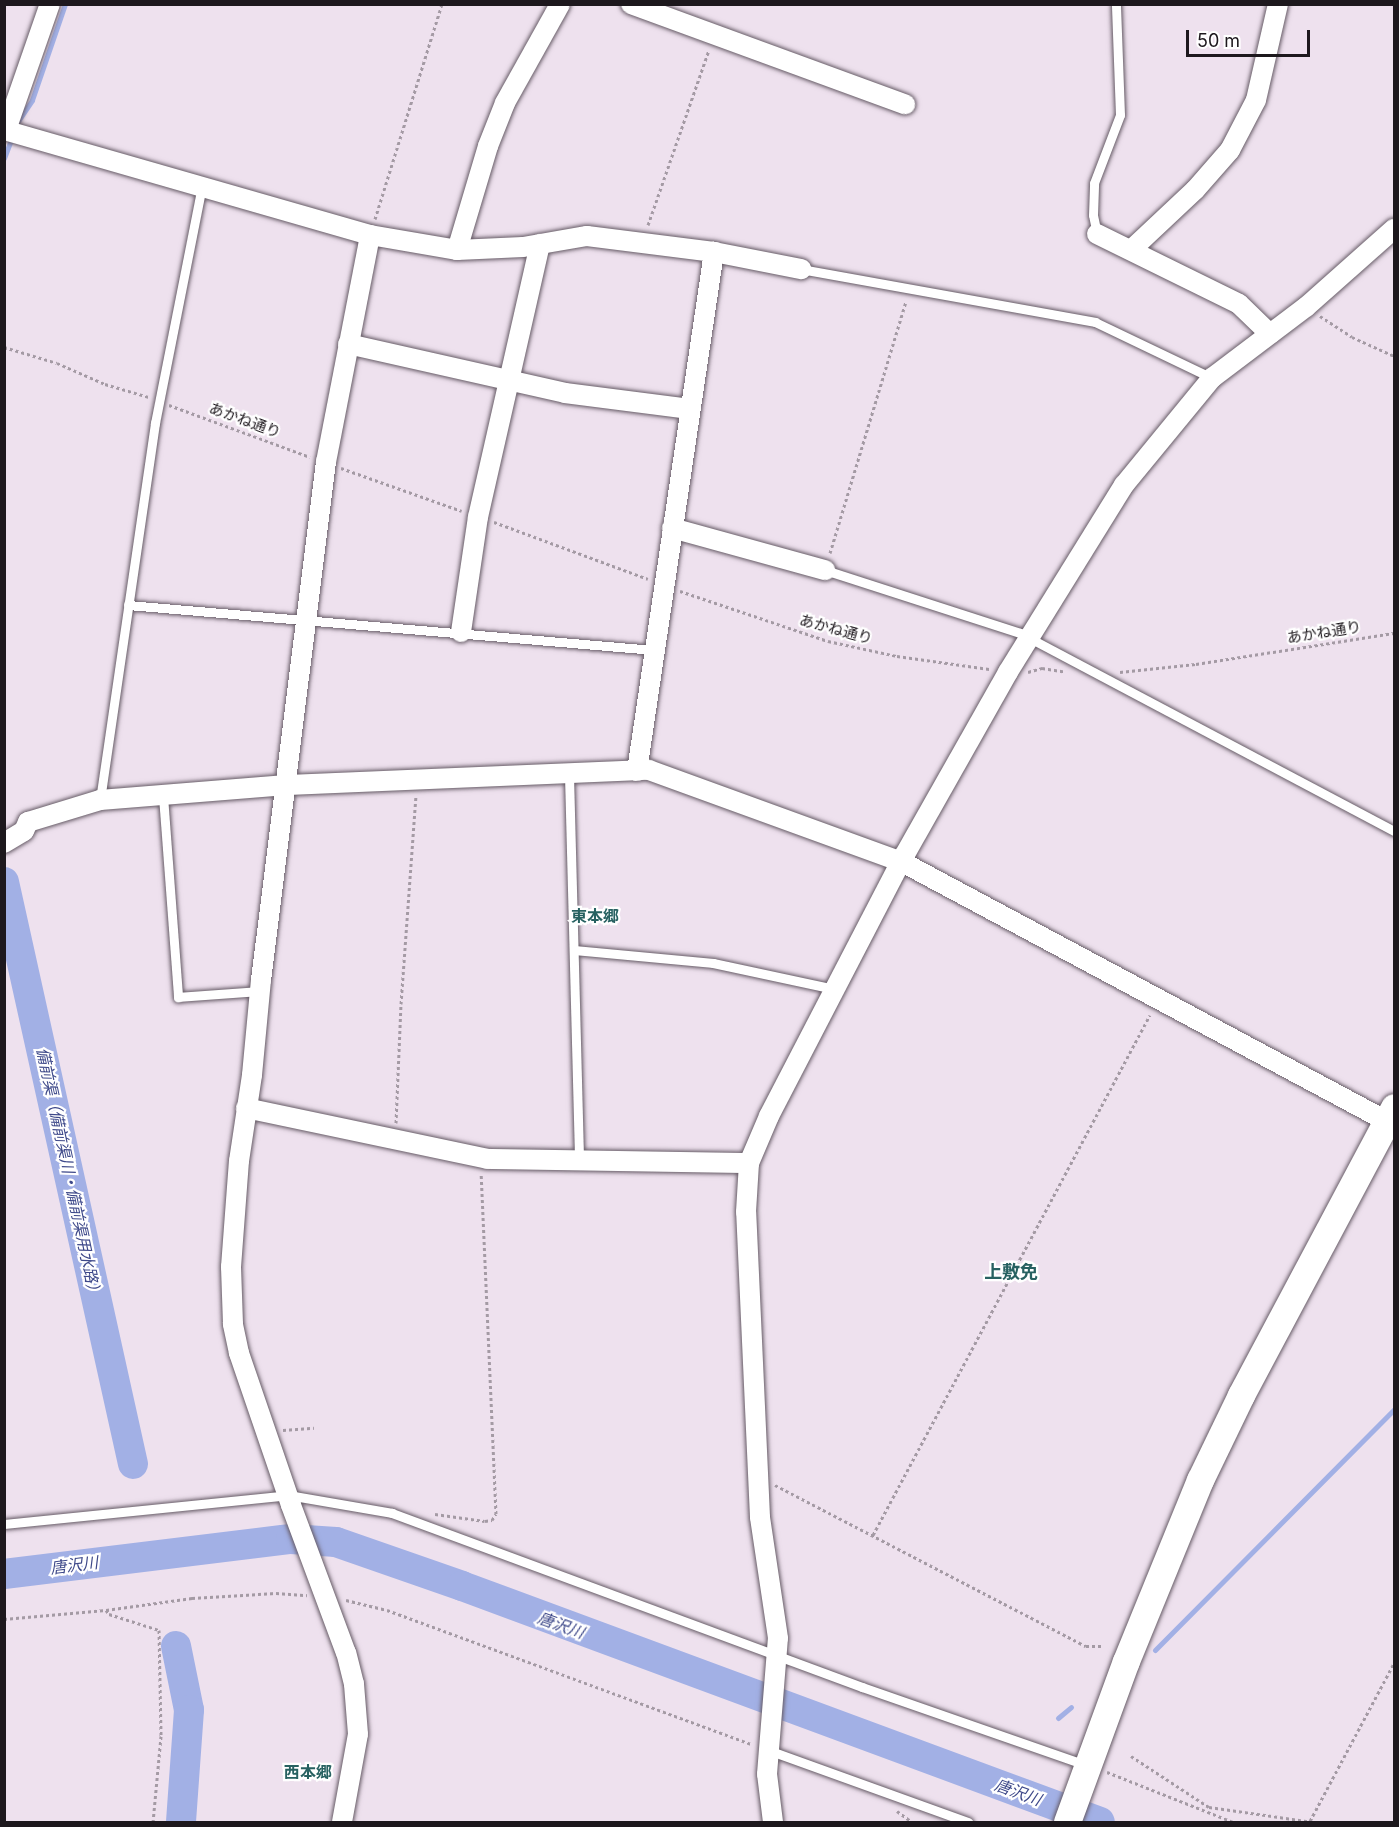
<!DOCTYPE html>
<html>
<head>
<meta charset="utf-8">
<style>
	body { margin:0 }
	#map { position:relative; width:1399px; height:1827px; overflow:hidden; background:#eee1ee; font-family:Inter,"Noto Sans JP",sans-serif }
	div>[style] { position:absolute }
	.stream>* { height:5px; margin:-2.5px; padding:0 2.5px; transform-origin:2.5px; border-radius:2.5px; background:#a2b0e5 }
	.river>* { height:30px; margin:-15px; padding:0 15px; transform-origin:15px; border-radius:15px; background:#a2b0e5 }
	.path>* { height:3px; margin-top:-1.5px; transform-origin:0; background:repeating-linear-gradient(90deg,#a49aa4 0 3px,transparent 0 6px) }
	.roads { filter:drop-shadow(0 0 2px #665b66) drop-shadow(0 0 2px #665b66) }
	.lane>* { height:9px; margin:-4.5px; padding:0 4.5px; transform-origin:4.5px; border-radius:4.5px; background:#fff }
	.street>* { height:20px; margin:-10px; padding:0 10px; transform-origin:10px; border-radius:10px; background:#fff }
	.secondary>* { height:27px; margin:-13.5px; padding:0 13.5px; transform-origin:13.5px; border-radius:13.5px; background:#fff }
	span { translate:-50% -50%; white-space:nowrap; text-align:center; line-height:1.15; -webkit-text-stroke:4.5px #fff; paint-order:stroke }
	.street-label { font-size:15px; color:#1d181d }
	.neighbourhood-label { font-size:16px; color:#276161; font-weight:700 }
	.water-label { font-size:16px; color:#3d4889; font-style:italic }
	.quarter-label { font-size:18px; color:#276161; font-weight:700 }
	.frame { position:absolute; inset:0; border:6px solid #1d181d; pointer-events:none }
	.scale { position:absolute; left:1186px; top:30px; width:124px; height:27px; box-sizing:border-box; border:3px solid #1d181d; border-top:0; padding-left:8px; font-size:18px; line-height:21px; white-space:nowrap; color:#1d181d; -webkit-text-stroke:4px #fff; paint-order:stroke }
</style>
</head>
<body>
<div id="map">
	<div class="stream">
		<i style="left:18px;top:121px;width:25px;rotate:-56deg"></i>
		<i style="left:32px;top:100px;width:102px;rotate:-71deg"></i>
		<i style="left:4px;top:158px;width:19px;rotate:-69deg"></i>
		<i style="left:1155px;top:1650px;width:339px;rotate:-45.2deg"></i>
		<i style="left:1058px;top:1718px;width:17px;rotate:-40deg"></i>
	</div>
	<div class="river">
		<i style="left:4px;top:882px;width:596px;rotate:77.5deg"></i>
		<i style="left:4px;top:1574px;width:289px;rotate:-7deg"></i>
		<i style="left:291px;top:1539px;width:45px;rotate:3.8deg"></i>
		<i style="left:336px;top:1542px;width:133px;rotate:19.2deg"></i>
		<i style="left:462px;top:1586px;width:680px;rotate:20.3deg"></i>
		<i style="left:176px;top:1646px;width:65px;rotate:78.5deg"></i>
		<i style="left:189px;top:1710px;width:112px;rotate:94.1deg"></i>
	</div>
	<div class="path">
		<i style="left:375px;top:219px;width:225px;rotate:-72.7deg"></i>
		<i style="left:648px;top:225px;width:185px;rotate:-70.8deg"></i>
		<i style="left:1320px;top:316px;width:38px;rotate:33deg"></i>
		<i style="left:1352px;top:337px;width:46px;rotate:24.3deg"></i>
		<i style="left:4px;top:347px;width:55px;rotate:16.8deg"></i>
		<i style="left:57px;top:363px;width:52px;rotate:23.6deg"></i>
		<i style="left:105px;top:384px;width:46px;rotate:16.5deg"></i>
		<i style="left:169px;top:405px;width:150px;rotate:20.2deg"></i>
		<i style="left:341px;top:468px;width:128px;rotate:19.6deg"></i>
		<i style="left:494px;top:522px;width:164px;rotate:20.3deg"></i>
		<i style="left:830px;top:553px;width:263px;rotate:-73.2deg"></i>
		<i style="left:680px;top:591px;width:156px;rotate:18.7deg"></i>
		<i style="left:828px;top:641px;width:71px;rotate:12.3deg"></i>
		<i style="left:897px;top:656px;width:93px;rotate:8deg"></i>
		<i style="left:1028px;top:672px;width:15px;rotate:-16deg"></i>
		<i style="left:1042px;top:668px;width:24px;rotate:9deg"></i>
		<i style="left:1120px;top:672px;width:76px;rotate:-6deg"></i>
		<i style="left:1196px;top:664px;width:200px;rotate:-8.9deg"></i>
		<i style="left:396px;top:1123px;width:119px;rotate:-87.6deg"></i>
		<i style="left:401px;top:1004px;width:208px;rotate:-85.9deg"></i>
		<i style="left:283px;top:1430px;width:31px;rotate:-4deg"></i>
		<i style="left:775px;top:1485px;width:350px;rotate:27.4deg"></i>
		<i style="left:1086px;top:1646px;width:18px"></i>
		<i style="left:435px;top:1514px;width:50px;rotate:8deg"></i>
		<i style="left:485px;top:1521px;width:7px;rotate:-8deg"></i>
		<i style="left:492px;top:1520px;width:7px;rotate:-56deg"></i>
		<i style="left:496px;top:1514px;width:339px;rotate:-92.5deg"></i>
		<i style="left:873px;top:1535px;width:589px;rotate:-61.96deg"></i>
		<i style="left:346px;top:1600px;width:42px;rotate:13.7deg"></i>
		<i style="left:387px;top:1610px;width:389px;rotate:20.2deg"></i>
		<i style="left:106px;top:1610px;width:5px;rotate:53deg"></i>
		<i style="left:109px;top:1614px;width:52px;rotate:17.7deg"></i>
		<i style="left:159px;top:1630px;width:106px;rotate:88.9deg"></i>
		<i style="left:161px;top:1736px;width:86px;rotate:95.3deg"></i>
		<i style="left:4px;top:1619px;width:102px;rotate:-5deg"></i>
		<i style="left:106px;top:1610px;width:87px;rotate:-7.9deg"></i>
		<i style="left:192px;top:1598px;width:84px;rotate:-3.4deg"></i>
		<i style="left:276px;top:1593px;width:31px;rotate:4deg"></i>
		<i style="left:1131px;top:1756px;width:93px;rotate:33.2deg"></i>
		<i style="left:1209px;top:1807px;width:105px;rotate:8.2deg"></i>
		<i style="left:1107px;top:1772px;width:136px;rotate:21.6deg"></i>
		<i style="left:897px;top:1811px;width:19px;rotate:36deg"></i>
		<i style="left:1310px;top:1821px;width:179px;rotate:-62deg"></i>
	</div>
	<div class="roads">
		<div class="lane">
			<i style="left:1097px;top:234px;width:19px;rotate:-102deg"></i>
			<i style="left:1093px;top:215px;width:32px;rotate:-88deg"></i>
			<i style="left:1094px;top:183px;width:73px;rotate:-69.1deg"></i>
			<i style="left:1120px;top:115px;width:111px;rotate:-92.1deg"></i>
			<i style="left:801px;top:269px;width:299px;rotate:10.2deg"></i>
			<i style="left:1095px;top:322px;width:130px;rotate:25.6deg"></i>
			<i style="left:825px;top:570px;width:205px;rotate:17.9deg"></i>
			<i style="left:1020px;top:633px;width:423px;rotate:27.9deg"></i>
			<i style="left:128px;top:605px;width:528px;rotate:4.89deg"></i>
			<i style="left:569px;top:775px;width:385px;rotate:88.5deg"></i>
			<i style="left:163px;top:796px;width:202px;rotate:85.7deg"></i>
			<i style="left:178px;top:997px;width:81px;rotate:-4.2deg"></i>
			<i style="left:100px;top:800px;width:381px;rotate:-81.7deg"></i>
			<i style="left:155px;top:423px;width:242px;rotate:-78.8deg"></i>
			<i style="left:574px;top:950px;width:140px;rotate:5.3deg"></i>
			<i style="left:713px;top:963px;width:124px;rotate:12.1deg"></i>
			<i style="left:4px;top:1524px;width:285px;rotate:-5.8deg"></i>
			<i style="left:288px;top:1495px;width:106px;rotate:9.8deg"></i>
			<i style="left:392px;top:1513px;width:501px;rotate:20.32deg"></i>
			<i style="left:862px;top:1687px;width:237px;rotate:19.2deg"></i>
			<i style="left:768px;top:1750px;width:213px;rotate:19.8deg"></i>
		</div>
		<div class="street">
			<i style="left:631px;top:4px;width:292px;rotate:20.1deg"></i>
			<i style="left:4px;top:130px;width:381px;rotate:16deg"></i>
			<i style="left:370px;top:235px;width:88px;rotate:9.8deg"></i>
			<i style="left:457px;top:250px;width:66px;rotate:-2.6deg"></i>
			<i style="left:523px;top:247px;width:65px;rotate:-9.8deg"></i>
			<i style="left:587px;top:236px;width:128px;rotate:7.2deg"></i>
			<i style="left:714px;top:252px;width:89px;rotate:11.1deg"></i>
			<i style="left:6px;top:130px;width:133px;rotate:-70.8deg"></i>
			<i style="left:1097px;top:234px;width:158px;rotate:26.2deg"></i>
			<i style="left:1239px;top:304px;width:43px;rotate:44.1deg"></i>
			<i style="left:457px;top:250px;width:109px;rotate:-73.4deg"></i>
			<i style="left:488px;top:146px;width:46px;rotate:-68.4deg"></i>
			<i style="left:505px;top:103px;width:113px;rotate:-60.9deg"></i>
			<i style="left:1131px;top:250px;width:88px;rotate:-43.2deg"></i>
			<i style="left:1195px;top:190px;width:53px;rotate:-48.8deg"></i>
			<i style="left:1230px;top:150px;width:56px;rotate:-62.5deg"></i>
			<i style="left:1256px;top:100px;width:98px;rotate:-77.1deg"></i>
			<i style="left:348px;top:344px;width:222px;rotate:12.7deg"></i>
			<i style="left:565px;top:393px;width:126px;rotate:7.3deg"></i>
			<i style="left:672px;top:528px;width:159px;rotate:15.4deg"></i>
			<i style="left:461px;top:632px;width:116px;rotate:-81.6deg"></i>
			<i style="left:478px;top:517px;width:280px;rotate:-77.2deg"></i>
			<i style="left:637px;top:771px;width:525px;rotate:-81.56deg"></i>
			<i style="left:4px;top:843px;width:23px;rotate:-31deg"></i>
			<i style="left:24px;top:831px;width:10px;rotate:-66deg"></i>
			<i style="left:28px;top:822px;width:75px;rotate:-17deg"></i>
			<i style="left:100px;top:800px;width:187px;rotate:-4.6deg"></i>
			<i style="left:286px;top:785px;width:363px;rotate:-2.4deg"></i>
			<i style="left:649px;top:770px;width:269px;rotate:20deg"></i>
			<i style="left:902px;top:862px;width:558px;rotate:28.13deg"></i>
			<i style="left:246px;top:1108px;width:246px;rotate:11.9deg"></i>
			<i style="left:487px;top:1159px;width:262px;rotate:0.9deg"></i>
			<i style="left:342px;top:1822px;width:89px;rotate:-79.7deg"></i>
			<i style="left:358px;top:1734px;width:50px;rotate:-94.6deg"></i>
			<i style="left:354px;top:1684px;width:32px;rotate:-104deg"></i>
			<i style="left:346px;top:1653px;width:158px;rotate:-110.4deg"></i>
			<i style="left:291px;top:1505px;width:161px;rotate:-108.9deg"></i>
			<i style="left:239px;top:1353px;width:30px;rotate:-102deg"></i>
			<i style="left:233px;top:1324px;width:57px;rotate:-92deg"></i>
			<i style="left:231px;top:1267px;width:106px;rotate:-85.7deg"></i>
			<i style="left:239px;top:1161px;width:87px;rotate:-81.4deg"></i>
			<i style="left:252px;top:1075px;width:95px;rotate:-84.6deg"></i>
			<i style="left:261px;top:980px;width:522px;rotate:-82.85deg"></i>
			<i style="left:326px;top:462px;width:231px;rotate:-79deg"></i>
			<i style="left:773px;top:1822px;width:48px;rotate:-97.1deg"></i>
			<i style="left:767px;top:1774px;width:136px;rotate:-85.4deg"></i>
			<i style="left:778px;top:1638px;width:122px;rotate:-98.5deg"></i>
			<i style="left:760px;top:1517px;width:305px;rotate:-92.6deg"></i>
			<i style="left:746px;top:1212px;width:49px;rotate:-86.5deg"></i>
			<i style="left:749px;top:1163px;width:51px;rotate:-66.9deg"></i>
			<i style="left:769px;top:1116px;width:293px;rotate:-62.6deg"></i>
			<i style="left:904px;top:856px;width:211px;rotate:-60.5deg"></i>
			<i style="left:1008px;top:672px;width:220px;rotate:-58.2deg"></i>
			<i style="left:1124px;top:485px;width:139px;rotate:-50.6deg"></i>
			<i style="left:1212px;top:378px;width:118px;rotate:-37.1deg"></i>
			<i style="left:1306px;top:307px;width:118px;rotate:-41.6deg"></i>
		</div>
		<div class="secondary">
			<i style="left:1067px;top:1822px;width:171px;rotate:-69.9deg"></i>
			<i style="left:1126px;top:1661px;width:196px;rotate:-67.8deg"></i>
			<i style="left:1200px;top:1480px;width:94px;rotate:-64.2deg"></i>
			<i style="left:1241px;top:1395px;width:326px;rotate:-62deg"></i>
		</div>
	</div>
	<div class="street-label">
		<span style="left:245px;top:420px;rotate:20deg">あかね通り</span>
		<span style="left:836px;top:629px;rotate:15deg">あかね通り</span>
		<span style="left:1324px;top:632px;rotate:-9deg">あかね通り</span>
	</div>
	<div class="neighbourhood-label">
		<span style="left:595px;top:916px">東本郷</span>
		<span style="left:308px;top:1772px">西本郷</span>
	</div>
	<div class="water-label">
		<span style="left:69px;top:1173px;rotate:78deg">備前渠（備前渠川・備前渠用水路）</span>
		<span style="left:74px;top:1565px;rotate:-7deg">唐沢川</span>
		<span style="left:561px;top:1625px;rotate:20deg">唐沢川</span>
		<span style="left:1018px;top:1792px;rotate:20deg">唐沢川</span>
	</div>
	<div class="quarter-label">
		<span style="left:1011px;top:1272px">上敷免</span>
	</div>
	<div class="frame"></div>
	<div class="scale">50 m</div>
</div>
</body>
</html>
